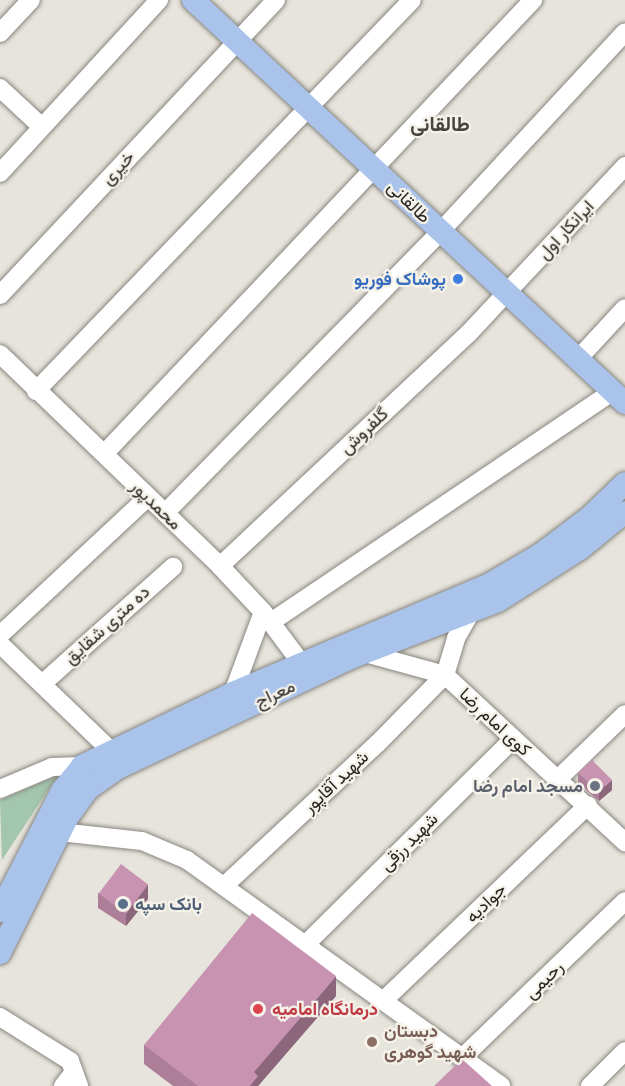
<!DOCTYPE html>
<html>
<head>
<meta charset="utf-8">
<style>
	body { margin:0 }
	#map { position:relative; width:625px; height:1086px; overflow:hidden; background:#e7e4dd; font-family:"PT Sans Narrow",Vazirmatn,sans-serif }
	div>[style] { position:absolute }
	.green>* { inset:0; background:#a3c6ae }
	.roads { filter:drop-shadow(0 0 2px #88867f) drop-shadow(0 0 2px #88867f) }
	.minor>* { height:18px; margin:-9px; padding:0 9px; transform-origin:9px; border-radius:9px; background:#fff }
	.major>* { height:22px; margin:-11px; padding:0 11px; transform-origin:11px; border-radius:11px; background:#a9c3eb }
	.wall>* { inset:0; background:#ac7e97 }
	.shaded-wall>* { inset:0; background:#8c677b }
	.building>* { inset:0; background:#c893b0; transform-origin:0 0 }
	.dots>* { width:16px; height:16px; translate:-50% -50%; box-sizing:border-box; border:3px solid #f5f2ea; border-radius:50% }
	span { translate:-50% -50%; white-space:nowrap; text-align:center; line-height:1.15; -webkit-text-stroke:4.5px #f5f2ea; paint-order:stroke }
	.street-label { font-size:18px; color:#272623 }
	.shop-label { font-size:18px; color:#366cbe; font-weight:700 }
	.right { translate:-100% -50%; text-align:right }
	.worship-label { font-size:18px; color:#5b616d; font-weight:700 }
	.service-label { font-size:18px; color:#4e5e75; font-weight:700 }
	.left { translate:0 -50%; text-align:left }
	.health-label { font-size:18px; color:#be3a42; font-weight:700 }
	.education-label { font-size:18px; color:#785e54; font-weight:700 }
	.neighbourhood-label { font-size:20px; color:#46443d; font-weight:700 }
</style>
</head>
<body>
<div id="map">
	<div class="green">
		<i style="clip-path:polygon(58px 775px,2px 860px,0 800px)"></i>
	</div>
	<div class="roads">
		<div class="minor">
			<i style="left:0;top:33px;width:45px;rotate:-46.8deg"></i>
			<i style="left:0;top:88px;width:57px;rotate:42.9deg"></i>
			<i style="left:0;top:173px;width:235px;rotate:-47.4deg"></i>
			<i style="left:0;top:295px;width:404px;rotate:-46.9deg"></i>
			<i style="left:0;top:354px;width:306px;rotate:43.9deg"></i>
			<i style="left:220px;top:566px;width:63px;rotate:46.9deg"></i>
			<i style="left:263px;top:612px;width:65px;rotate:53.1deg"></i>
			<i style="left:578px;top:359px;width:69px;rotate:-47.3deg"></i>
			<i style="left:36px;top:391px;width:542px;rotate:-46.12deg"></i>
			<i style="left:104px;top:454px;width:625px;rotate:-46.62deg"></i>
			<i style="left:165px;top:513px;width:393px;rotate:-45.6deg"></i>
			<i style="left:440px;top:232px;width:272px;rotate:-47.2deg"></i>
			<i style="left:220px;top:566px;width:340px;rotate:-43.1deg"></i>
			<i style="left:468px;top:334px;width:230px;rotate:-46.9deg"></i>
			<i style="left:271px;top:622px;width:413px;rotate:-34deg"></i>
			<i style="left:0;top:635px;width:202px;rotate:-43deg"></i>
			<i style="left:0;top:644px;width:154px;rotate:43.9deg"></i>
			<i style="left:365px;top:653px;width:83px;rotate:15.4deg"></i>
			<i style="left:445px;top:675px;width:246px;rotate:42.9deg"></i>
			<i style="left:445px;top:675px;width:39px;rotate:-73deg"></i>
			<i style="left:456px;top:638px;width:30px;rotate:-60deg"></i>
			<i style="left:42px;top:684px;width:176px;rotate:-41.8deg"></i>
			<i style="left:233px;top:693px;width:86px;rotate:-69.7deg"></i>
			<i style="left:558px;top:779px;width:93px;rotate:-44.1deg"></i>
			<i style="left:0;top:789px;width:56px;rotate:-22.9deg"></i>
			<i style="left:52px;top:767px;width:30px;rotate:-2deg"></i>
			<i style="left:60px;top:832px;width:82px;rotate:6.3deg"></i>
			<i style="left:142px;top:841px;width:49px;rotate:22.9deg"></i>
			<i style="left:187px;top:860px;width:387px;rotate:35.7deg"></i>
			<i style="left:224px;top:886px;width:209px;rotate:-42.9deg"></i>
			<i style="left:377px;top:744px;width:97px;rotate:-45.4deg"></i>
			<i style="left:305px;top:945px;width:293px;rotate:-44.7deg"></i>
			<i style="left:384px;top:1000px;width:282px;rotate:-43.7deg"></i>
			<i style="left:0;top:1017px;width:83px;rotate:32.2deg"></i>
			<i style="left:70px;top:1061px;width:27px;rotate:70deg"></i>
			<i style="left:462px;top:1058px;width:226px;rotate:-43.9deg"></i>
			<i style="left:63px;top:1086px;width:18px;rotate:-52deg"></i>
			<i style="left:590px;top:1086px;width:49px;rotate:-45deg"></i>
		</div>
		<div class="major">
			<i style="left:193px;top:0;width:591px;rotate:43.01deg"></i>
			<i style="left:0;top:911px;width:135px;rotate:-62.7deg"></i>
			<i style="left:62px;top:791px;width:32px;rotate:-51deg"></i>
			<i style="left:82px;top:766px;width:168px;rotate:-25.8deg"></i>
			<i style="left:233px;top:693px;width:277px;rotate:-23deg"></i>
			<i style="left:488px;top:585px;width:61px;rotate:-30.3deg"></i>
			<i style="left:541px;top:554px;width:63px;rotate:-37.2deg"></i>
			<i style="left:591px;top:516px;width:47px;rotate:-44.1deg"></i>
			<i style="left:0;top:953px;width:151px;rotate:-63.6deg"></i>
			<i style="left:67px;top:818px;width:36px;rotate:-54deg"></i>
			<i style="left:88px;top:789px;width:37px;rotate:-35deg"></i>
			<i style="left:118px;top:768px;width:260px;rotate:-25.3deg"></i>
			<i style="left:353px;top:657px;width:155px;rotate:-21.1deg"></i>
			<i style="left:498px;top:601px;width:97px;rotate:-32.4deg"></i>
			<i style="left:580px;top:549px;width:58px;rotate:-39.4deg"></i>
		</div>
	</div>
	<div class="wall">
		<i style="clip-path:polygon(578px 773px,612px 790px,599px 801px,578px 783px)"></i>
		<i style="clip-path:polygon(98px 893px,148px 899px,126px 926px,98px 908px)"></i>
		<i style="clip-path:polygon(336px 996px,258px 1086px,173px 1086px,144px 1064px,144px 1045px)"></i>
	</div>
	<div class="shaded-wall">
		<i style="clip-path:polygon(612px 780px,612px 790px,599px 801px,599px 791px)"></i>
		<i style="clip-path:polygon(148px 884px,148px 899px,126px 926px,126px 911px)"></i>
		<i style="clip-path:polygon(336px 976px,336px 996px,258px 1086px,250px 1086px,254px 1072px)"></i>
	</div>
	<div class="building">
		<i style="clip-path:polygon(592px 760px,612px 780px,599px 791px,578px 773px)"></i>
		<i style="left:121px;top:864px;width:34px;height:37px;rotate:37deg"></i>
		<i style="clip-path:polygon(252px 913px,336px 976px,254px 1072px,258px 1076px,250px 1086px,198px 1086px,144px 1045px)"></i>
		<i style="clip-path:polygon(462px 1059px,492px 1086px,434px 1086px)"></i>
	</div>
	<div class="dots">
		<i style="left:458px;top:279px;background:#3f7fe0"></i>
		<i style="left:595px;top:786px;background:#6b7280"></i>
		<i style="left:123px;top:904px;background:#5c6f8a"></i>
		<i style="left:258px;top:1009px;background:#e0444e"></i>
		<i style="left:372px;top:1042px;background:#8d6e63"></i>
	</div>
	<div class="street-label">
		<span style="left:118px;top:168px;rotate:-47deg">خیری</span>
		<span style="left:409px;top:202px;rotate:44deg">طالقانی</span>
		<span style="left:566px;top:230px;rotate:-47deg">ایرانکار اول</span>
		<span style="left:364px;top:431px;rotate:-43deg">گلفروش</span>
		<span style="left:156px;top:505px;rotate:44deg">محمدپور</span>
		<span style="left:107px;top:625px;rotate:-42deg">ده متری شقایق</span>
		<span style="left:275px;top:694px;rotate:-25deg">معراج</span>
		<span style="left:495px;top:722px;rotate:43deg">کوی امام رضا</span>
		<span style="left:336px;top:782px;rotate:-43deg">شهید آقاپور</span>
		<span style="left:409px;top:842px;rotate:-45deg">شهید رزقی</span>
		<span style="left:486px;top:903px;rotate:-44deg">جوادیه</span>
		<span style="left:544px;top:980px;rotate:-44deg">رحیمی</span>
	</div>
	<div class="shop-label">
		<span class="right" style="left:446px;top:279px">پوشاک فوریو</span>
	</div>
	<div class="worship-label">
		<span class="right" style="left:583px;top:786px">مسجد امام رضا</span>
	</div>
	<div class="service-label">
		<span class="left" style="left:135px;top:904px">بانک سپه</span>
	</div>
	<div class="health-label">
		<span class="left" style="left:272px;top:1009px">درمانگاه امامیه</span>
	</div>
	<div class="education-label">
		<span class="left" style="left:384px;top:1042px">دبستان<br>شهید گوهری</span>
	</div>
	<div class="neighbourhood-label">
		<span style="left:440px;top:124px">طالقانی</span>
	</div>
</div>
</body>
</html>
